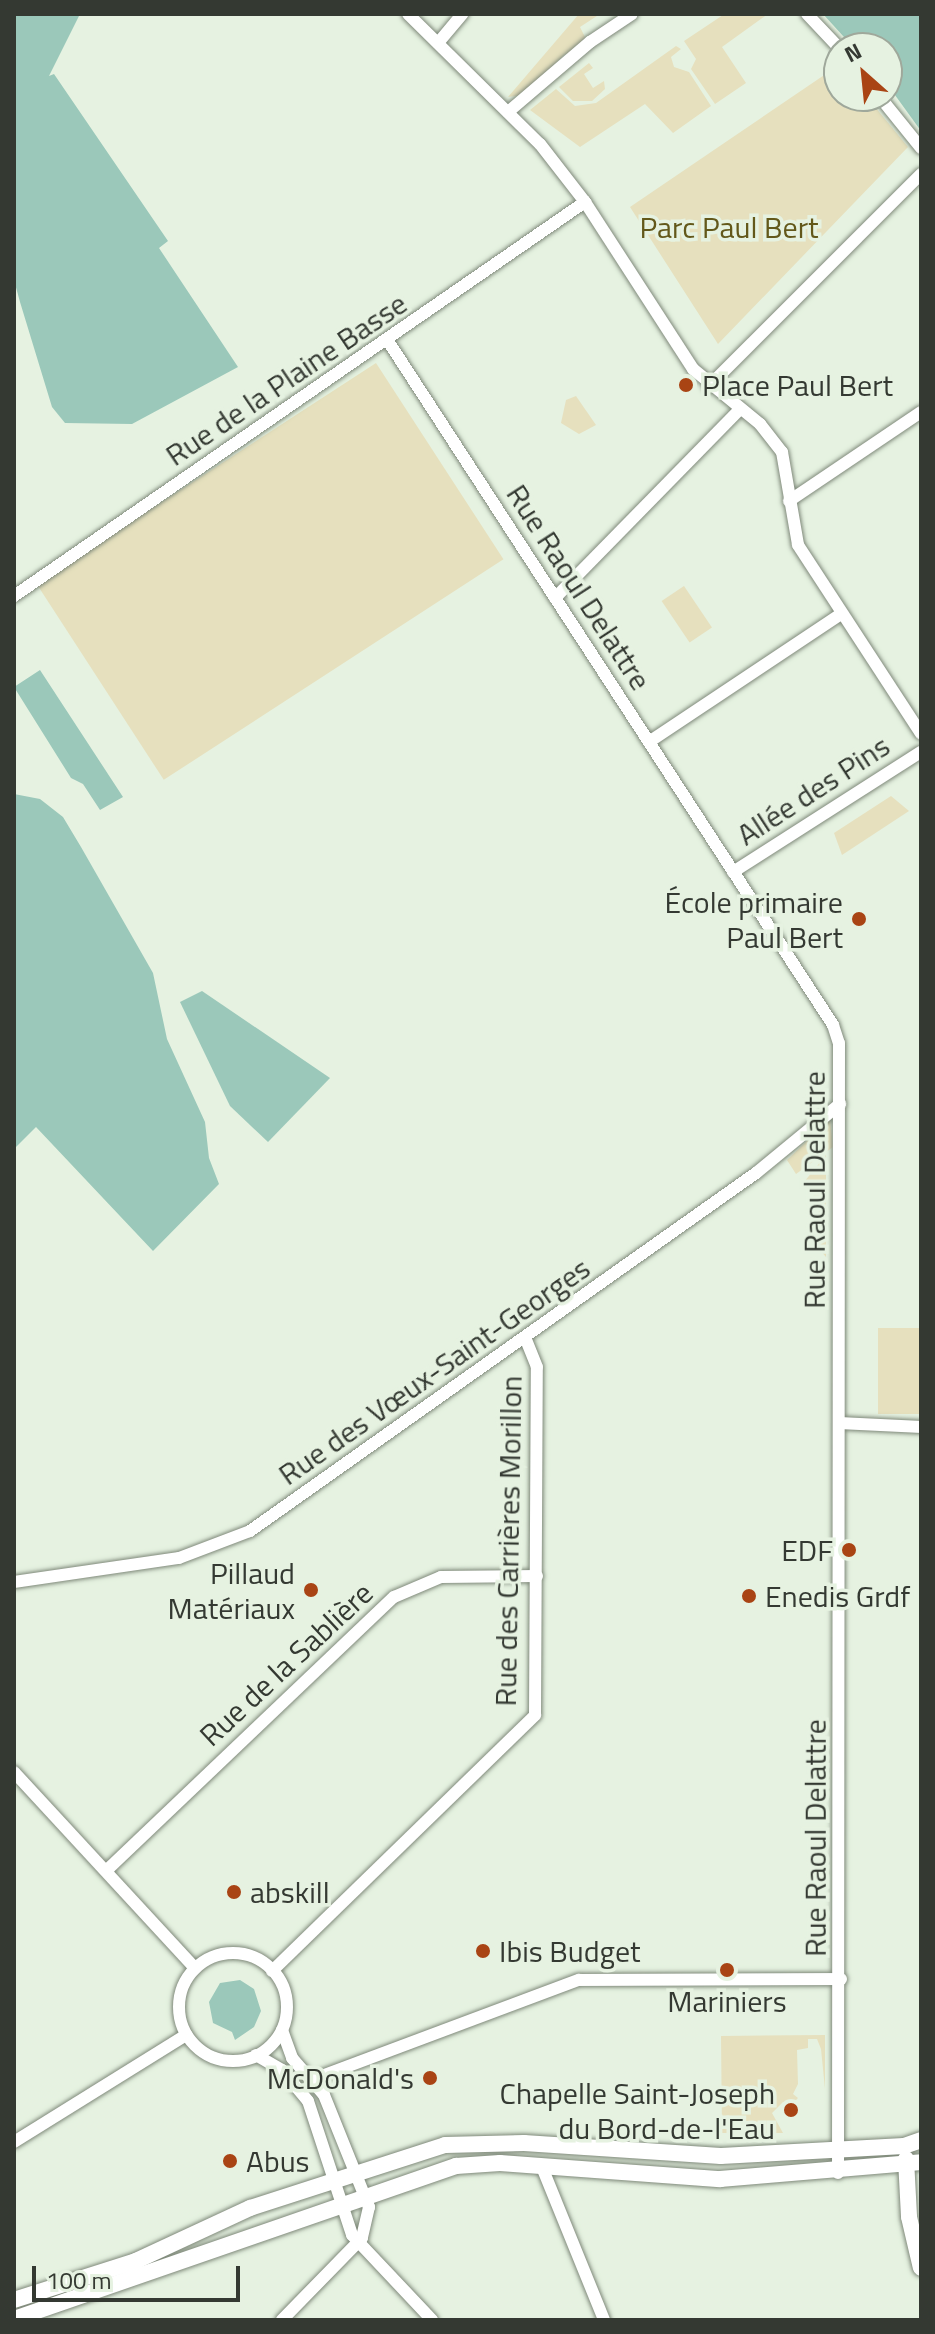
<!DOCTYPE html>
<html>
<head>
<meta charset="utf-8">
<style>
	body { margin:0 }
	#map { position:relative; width:935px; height:2334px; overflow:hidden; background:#e6f2e1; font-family:"Titillium Web",sans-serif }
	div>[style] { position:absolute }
	.green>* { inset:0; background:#e6e0be; transform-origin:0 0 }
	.water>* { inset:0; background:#9bc8ba }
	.roads { filter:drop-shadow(0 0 2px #7f897a) drop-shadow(0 0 2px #7f897a) }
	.street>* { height:12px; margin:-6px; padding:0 6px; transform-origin:6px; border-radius:6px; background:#fff }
	.street>.ring { margin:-6px; padding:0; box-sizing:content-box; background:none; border:12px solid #fff; border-radius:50% }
	.secondary>* { height:16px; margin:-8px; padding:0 8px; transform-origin:8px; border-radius:8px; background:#fff }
	.dots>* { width:22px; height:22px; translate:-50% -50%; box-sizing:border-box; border:4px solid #e6f2e1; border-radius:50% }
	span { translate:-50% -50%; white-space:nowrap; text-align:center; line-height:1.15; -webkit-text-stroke:7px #e6f2e1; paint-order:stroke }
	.park-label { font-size:30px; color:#63581a }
	.street-label { font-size:30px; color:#343932 }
	.poi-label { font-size:30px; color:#343932 }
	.left { translate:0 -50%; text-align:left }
	.right { translate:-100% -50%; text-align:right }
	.frame { position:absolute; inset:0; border:16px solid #343932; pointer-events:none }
	.north { position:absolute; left:823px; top:32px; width:80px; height:80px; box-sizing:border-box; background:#e6f2e1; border:2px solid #9fa89b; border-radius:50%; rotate:333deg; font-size:22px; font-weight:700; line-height:32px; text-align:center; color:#343932 }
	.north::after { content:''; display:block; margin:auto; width:28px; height:36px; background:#a94414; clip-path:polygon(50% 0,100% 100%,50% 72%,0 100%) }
	.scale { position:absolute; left:32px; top:2266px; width:208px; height:36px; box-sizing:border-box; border:4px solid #343932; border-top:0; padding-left:10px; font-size:24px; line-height:28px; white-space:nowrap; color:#343932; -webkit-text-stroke:6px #e6f2e1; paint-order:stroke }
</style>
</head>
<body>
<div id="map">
	<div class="green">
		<i style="clip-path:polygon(579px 14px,600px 14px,580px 27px,585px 37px,575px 52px,565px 54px,522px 95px,508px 97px)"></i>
		<i style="clip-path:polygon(768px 14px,722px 47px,746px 83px,715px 104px,691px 69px,696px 59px,684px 41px,723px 15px)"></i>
		<i style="clip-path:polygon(676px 46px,681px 49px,671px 57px,674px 67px,689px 72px,711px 106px,673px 133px,645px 104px,580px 147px,530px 110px,556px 89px,575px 106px,596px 103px)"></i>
		<i style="clip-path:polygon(589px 63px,593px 68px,584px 74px,593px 88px,604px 81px,605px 89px,592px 101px,573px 101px,559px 87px)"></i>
		<i style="clip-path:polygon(839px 65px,839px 96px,866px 96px,908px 147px,718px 344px,630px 207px)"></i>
		<i style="left:376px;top:363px;width:234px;height:405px;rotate:57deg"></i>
		<i style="clip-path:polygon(576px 396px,596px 425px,579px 434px,561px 423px,566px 400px)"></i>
		<i style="left:684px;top:586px;width:50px;height:27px;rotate:56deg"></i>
		<i style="clip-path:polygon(891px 796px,909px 811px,842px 855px,834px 833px)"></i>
		<i style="clip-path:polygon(830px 1119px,833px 1147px,796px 1174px,787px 1160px)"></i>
		<i style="clip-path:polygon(826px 1155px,826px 1257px,814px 1243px,820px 1204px,804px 1182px)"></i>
		<i style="left:921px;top:1328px;width:86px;height:43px;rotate:90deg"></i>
		<i style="clip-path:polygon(825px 2035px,825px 2089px,821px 2049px,817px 2039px,808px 2039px,808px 2048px,797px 2050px,798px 2084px,793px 2094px,798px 2098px,789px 2107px,783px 2102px,772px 2113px,783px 2133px,722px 2133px,721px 2036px)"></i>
	</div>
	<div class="water">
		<i style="clip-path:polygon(14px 14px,80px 14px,49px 76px,54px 74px,168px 241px,159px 248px,238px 367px,132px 424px,65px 423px,52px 407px,20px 302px,14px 280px)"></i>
		<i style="clip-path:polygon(823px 14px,921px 14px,921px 131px,887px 84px,887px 48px,854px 48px)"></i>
		<i style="clip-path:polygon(40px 670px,123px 797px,100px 810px,83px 784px,71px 778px,14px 687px)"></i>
		<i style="clip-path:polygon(14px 794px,40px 799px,63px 817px,81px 847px,153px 973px,167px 1039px,205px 1122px,209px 1158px,219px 1184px,153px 1251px,36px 1127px,14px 1149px)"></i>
		<i style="clip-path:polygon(202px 991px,330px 1078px,268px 1142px,230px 1106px,180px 1002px)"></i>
		<i style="clip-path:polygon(240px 1980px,254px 1989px,261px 2011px,254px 2027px,235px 2040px,232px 2032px,213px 2023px,209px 2002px,220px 1983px)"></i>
	</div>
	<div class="roads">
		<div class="street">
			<i style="left:408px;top:14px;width:185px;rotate:44.6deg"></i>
			<i style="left:540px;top:144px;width:73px;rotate:52.2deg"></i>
			<i style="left:585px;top:202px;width:199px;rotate:57.1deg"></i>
			<i style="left:693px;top:369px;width:87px;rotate:39.4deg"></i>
			<i style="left:760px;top:424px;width:36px;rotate:52deg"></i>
			<i style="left:782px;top:452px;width:94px;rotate:80.2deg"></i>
			<i style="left:798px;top:545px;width:225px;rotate:56.9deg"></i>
			<i style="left:807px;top:14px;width:47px;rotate:46.7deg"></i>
			<i style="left:438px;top:43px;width:38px;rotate:-50deg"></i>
			<i style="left:879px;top:96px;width:67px;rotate:51.1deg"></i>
			<i style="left:508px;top:112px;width:108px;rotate:-40.5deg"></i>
			<i style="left:590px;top:42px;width:50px;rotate:-33.7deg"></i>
			<i style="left:388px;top:341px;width:816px;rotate:56.95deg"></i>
			<i style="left:833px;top:1025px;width:19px;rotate:72deg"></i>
			<i style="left:839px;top:1043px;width:1130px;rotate:90.05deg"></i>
			<i style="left:709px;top:386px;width:300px;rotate:-45deg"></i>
			<i style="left:789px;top:501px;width:159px;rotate:-34deg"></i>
			<i style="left:14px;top:596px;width:694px;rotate:-34.61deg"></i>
			<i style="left:555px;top:598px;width:264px;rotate:-45.6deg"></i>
			<i style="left:649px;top:742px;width:231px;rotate:-33.7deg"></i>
			<i style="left:733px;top:872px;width:223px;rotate:-32.6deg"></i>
			<i style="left:840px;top:1423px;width:81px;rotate:2.8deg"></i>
			<i style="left:14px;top:1582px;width:167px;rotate:-8.3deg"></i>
			<i style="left:179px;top:1558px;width:76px;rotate:-20.8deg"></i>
			<i style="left:250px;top:1531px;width:620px;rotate:-35.28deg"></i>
			<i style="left:756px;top:1173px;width:109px;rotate:-39.4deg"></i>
			<i style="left:14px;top:1772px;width:267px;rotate:47.3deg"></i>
			<i style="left:107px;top:1870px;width:396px;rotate:-43.6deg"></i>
			<i style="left:394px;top:1597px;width:51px;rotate:-23.1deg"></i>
			<i style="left:441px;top:1577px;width:96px;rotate:-0.6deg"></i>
			<i class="ring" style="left:179px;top:1953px;width:96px;height:96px"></i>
			<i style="left:272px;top:1971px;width:367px;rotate:-44.2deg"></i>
			<i style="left:535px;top:1715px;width:348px;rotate:-89.7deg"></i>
			<i style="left:537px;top:1367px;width:29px;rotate:-112deg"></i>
			<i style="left:282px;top:2030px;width:30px;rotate:70deg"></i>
			<i style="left:292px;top:2058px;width:49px;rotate:49.1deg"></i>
			<i style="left:324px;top:2095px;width:121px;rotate:68.1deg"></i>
			<i style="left:369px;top:2207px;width:32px;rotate:103deg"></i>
			<i style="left:362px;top:2238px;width:115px;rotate:134.3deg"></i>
			<i style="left:256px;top:2055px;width:30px;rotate:30deg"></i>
			<i style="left:282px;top:2070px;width:40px;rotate:50deg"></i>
			<i style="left:308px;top:2101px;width:141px;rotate:71.8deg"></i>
			<i style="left:352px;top:2235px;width:117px;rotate:46.7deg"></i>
			<i style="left:311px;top:2080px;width:286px;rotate:-20.5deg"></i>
			<i style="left:579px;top:1980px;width:262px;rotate:-0.2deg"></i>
			<i style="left:14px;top:2142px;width:203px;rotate:-31.9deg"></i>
			<i style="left:542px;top:2167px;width:165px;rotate:67.9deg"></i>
		</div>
		<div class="secondary">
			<i style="left:906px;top:2159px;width:58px;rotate:87deg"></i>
			<i style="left:909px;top:2217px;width:52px;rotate:76.8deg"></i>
			<i style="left:14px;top:2300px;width:128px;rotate:-17.7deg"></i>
			<i style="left:136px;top:2261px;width:126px;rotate:-24.9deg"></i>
			<i style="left:250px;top:2208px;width:205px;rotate:-17.9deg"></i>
			<i style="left:445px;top:2145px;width:79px;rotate:-1.5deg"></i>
			<i style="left:524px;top:2143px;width:197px;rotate:3.8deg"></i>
			<i style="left:721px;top:2156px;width:183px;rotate:-3.1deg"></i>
			<i style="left:904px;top:2146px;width:18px;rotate:-19deg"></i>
			<i style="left:14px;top:2319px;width:468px;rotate:-19.1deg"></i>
			<i style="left:456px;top:2166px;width:44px;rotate:-3.9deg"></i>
			<i style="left:500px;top:2163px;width:221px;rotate:4.2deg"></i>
			<i style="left:720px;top:2179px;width:202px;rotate:-4.8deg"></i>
		</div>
	</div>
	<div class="dots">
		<i style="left:686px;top:385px;background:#a94414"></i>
		<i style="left:859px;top:919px;background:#a94414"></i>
		<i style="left:849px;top:1550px;background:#a94414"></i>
		<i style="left:311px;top:1590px;background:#a94414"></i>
		<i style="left:749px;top:1596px;background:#a94414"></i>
		<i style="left:234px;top:1892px;background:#a94414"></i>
		<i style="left:483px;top:1951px;background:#a94414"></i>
		<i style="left:727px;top:1970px;background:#a94414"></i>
		<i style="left:430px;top:2078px;background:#a94414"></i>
		<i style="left:791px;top:2110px;background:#a94414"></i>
		<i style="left:230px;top:2161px;background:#a94414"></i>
	</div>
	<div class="park-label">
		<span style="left:729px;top:227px">Parc Paul Bert</span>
	</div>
	<div class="street-label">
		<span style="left:286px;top:379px;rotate:-34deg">Rue de la Plaine Basse</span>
		<span style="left:579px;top:587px;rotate:57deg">Rue Raoul Delattre</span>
		<span style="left:813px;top:790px;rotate:-33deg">Allée des Pins</span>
		<span style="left:814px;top:1190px;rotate:-90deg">Rue Raoul Delattre</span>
		<span style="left:434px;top:1371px;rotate:-35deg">Rue des Vœux-Saint-Georges</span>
		<span style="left:508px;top:1541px;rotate:-89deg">Rue des Carrières Morillon</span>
		<span style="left:286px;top:1664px;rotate:-43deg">Rue de la Sablière</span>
		<span style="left:815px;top:1838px;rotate:-90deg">Rue Raoul Delattre</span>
	</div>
	<div class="poi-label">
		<span class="left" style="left:702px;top:385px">Place Paul Bert</span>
		<span class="right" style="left:843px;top:919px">École primaire<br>Paul Bert</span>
		<span class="right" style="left:833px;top:1550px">EDF</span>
		<span class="right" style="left:295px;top:1590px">Pillaud<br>Matériaux</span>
		<span class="left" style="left:765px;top:1596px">Enedis Grdf</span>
		<span class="left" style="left:250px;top:1892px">abskill</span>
		<span class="left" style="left:499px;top:1951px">Ibis Budget</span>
		<span style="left:727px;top:2001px">Mariniers</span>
		<span class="right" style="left:414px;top:2078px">McDonald's</span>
		<span class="right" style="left:775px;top:2110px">Chapelle Saint-Joseph<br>du Bord-de-l'Eau</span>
		<span class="left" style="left:246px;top:2161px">Abus</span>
	</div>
	<div class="frame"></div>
	<div class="north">N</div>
	<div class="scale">100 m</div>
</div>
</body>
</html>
